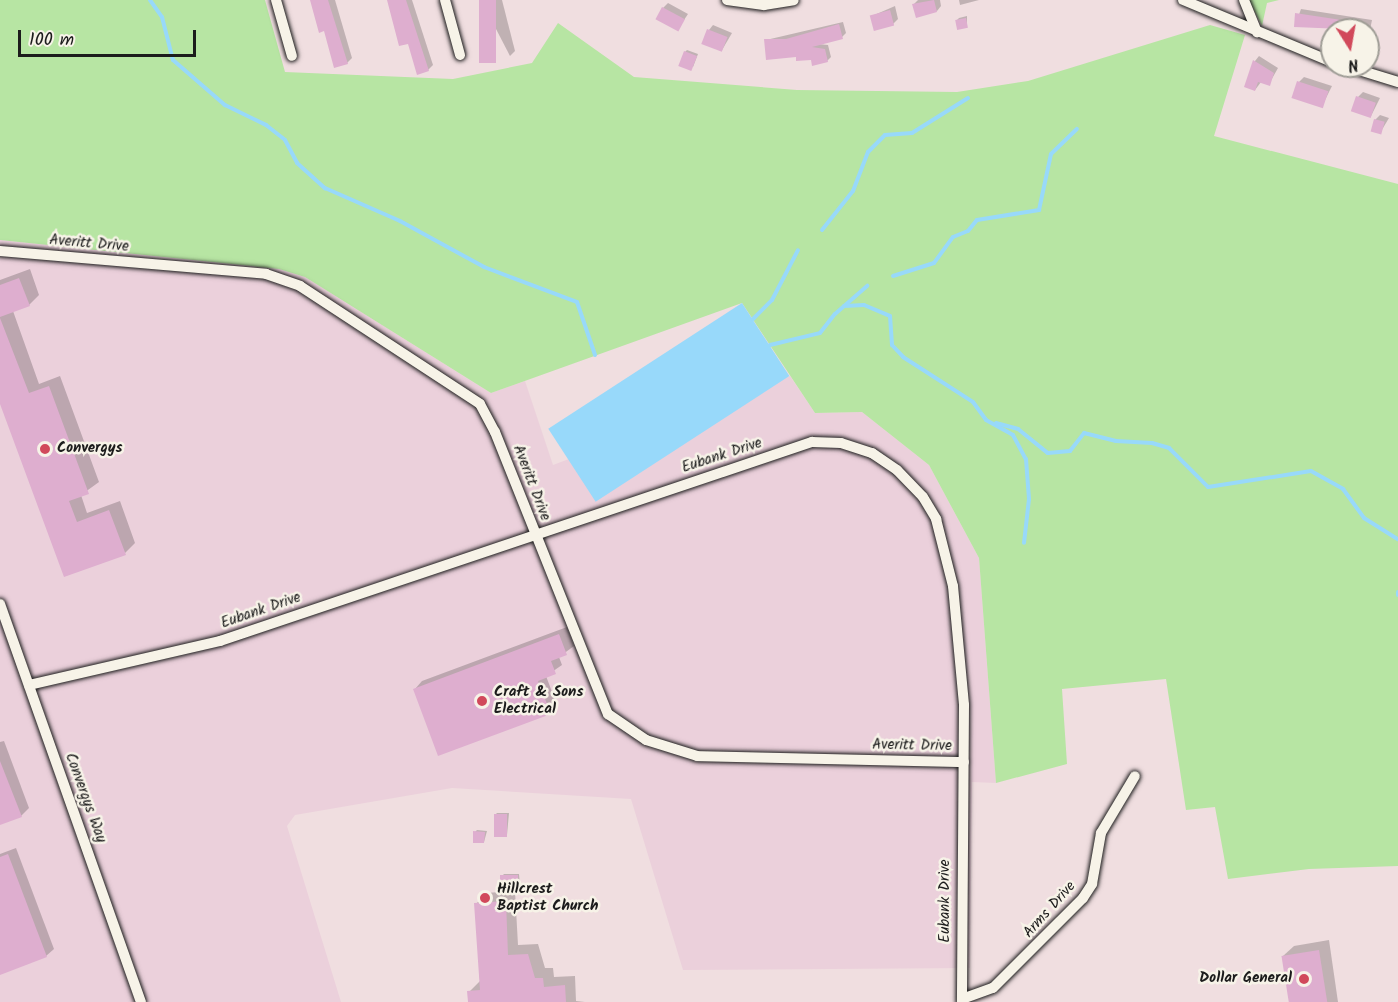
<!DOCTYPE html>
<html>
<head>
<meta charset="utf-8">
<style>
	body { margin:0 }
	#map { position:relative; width:1398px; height:1002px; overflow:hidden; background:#f0dee0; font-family:Kalam,sans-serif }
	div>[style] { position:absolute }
	.built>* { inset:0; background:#ebd0db }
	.green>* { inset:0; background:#b7e5a3 }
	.water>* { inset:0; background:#98d9fa; transform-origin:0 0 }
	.shadow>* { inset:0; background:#0003 }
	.stream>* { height:4px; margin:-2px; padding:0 2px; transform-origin:2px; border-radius:2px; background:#98d9fa }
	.building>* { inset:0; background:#deaecf; transform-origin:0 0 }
	.roads { filter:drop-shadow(0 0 2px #1c1c1c) drop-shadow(0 0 2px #1c1c1c) }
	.street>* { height:10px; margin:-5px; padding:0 5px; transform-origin:5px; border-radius:5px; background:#f7f3e8 }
	.dots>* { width:16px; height:16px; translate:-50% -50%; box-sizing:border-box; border:3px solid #f7f3e8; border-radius:50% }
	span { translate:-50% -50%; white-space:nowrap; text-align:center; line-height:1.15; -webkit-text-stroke:5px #f7f3e8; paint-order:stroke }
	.street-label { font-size:15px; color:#1c1c1c }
	.poi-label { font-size:15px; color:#1c1c1c; font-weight:700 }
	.left { translate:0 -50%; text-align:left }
	.right { translate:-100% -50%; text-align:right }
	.north { position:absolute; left:1320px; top:18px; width:60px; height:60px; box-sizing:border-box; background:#f7f3e8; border:2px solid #9f9d96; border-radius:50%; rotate:169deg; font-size:16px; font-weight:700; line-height:24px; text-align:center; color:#1c1c1c }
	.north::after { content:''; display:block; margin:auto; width:21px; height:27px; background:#d1495b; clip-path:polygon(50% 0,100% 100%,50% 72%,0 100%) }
	.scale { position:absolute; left:18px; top:30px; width:178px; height:27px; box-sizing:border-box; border:3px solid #1c1c1c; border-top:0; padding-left:8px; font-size:18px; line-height:21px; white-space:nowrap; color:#1c1c1c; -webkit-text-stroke:4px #f7f3e8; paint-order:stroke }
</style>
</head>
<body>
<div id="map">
	<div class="built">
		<i style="clip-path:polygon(0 240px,279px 269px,305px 277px,491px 393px,525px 381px,553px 465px,790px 376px,815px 413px,862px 412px,929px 465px,979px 558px,996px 783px,972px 782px,970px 968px,683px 970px,631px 799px,452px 788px,295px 815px,287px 826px,341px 1002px,0 1002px)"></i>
	</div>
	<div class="green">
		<i style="clip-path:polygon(0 0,265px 0,285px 72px,453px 79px,532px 63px,558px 23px,634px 77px,797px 90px,957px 92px,1028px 81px,1210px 25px,1245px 35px,1214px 136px,1398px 184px,1398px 866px,1309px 869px,1228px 879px,1215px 807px,1186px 810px,1166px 679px,1062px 689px,1067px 764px,996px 783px,979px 558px,929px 465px,862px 412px,815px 413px,742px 303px,491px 393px,305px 277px,279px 269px,0 240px)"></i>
		<i style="clip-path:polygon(1249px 0,1279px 0,1267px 3px,1262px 26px)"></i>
	</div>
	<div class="water">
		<i style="left:742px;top:303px;width:87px;height:231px;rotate:57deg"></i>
	</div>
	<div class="shadow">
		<i style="clip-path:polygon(312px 0,335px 0,352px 58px,347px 63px)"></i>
		<i style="clip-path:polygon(388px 0,412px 0,433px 65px,428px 70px,409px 42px)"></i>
		<i style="clip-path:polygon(481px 0,502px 0,515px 51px,510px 56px)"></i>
		<i style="clip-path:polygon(918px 0,940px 0,941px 6px,937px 11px,914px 4px)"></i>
		<i style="clip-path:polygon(959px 0,979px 0,960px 5px)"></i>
		<i style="clip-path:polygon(668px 3px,688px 14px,678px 29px,663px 8px)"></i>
		<i style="clip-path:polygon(895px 6px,898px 19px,893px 24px,872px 16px)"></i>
		<i style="clip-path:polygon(1301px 9px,1372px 20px,1370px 30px,1295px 26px)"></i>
		<i style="clip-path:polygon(967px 16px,967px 26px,957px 20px,959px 18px)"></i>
		<i style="clip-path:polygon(843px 22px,846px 33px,842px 37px,818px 44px,828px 45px,831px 57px,827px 61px,797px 55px,766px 40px)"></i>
		<i style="clip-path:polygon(713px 25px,732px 33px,722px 50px,709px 30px)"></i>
		<i style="clip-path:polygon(687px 50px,698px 54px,693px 67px,685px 52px)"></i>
		<i style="clip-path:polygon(1259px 56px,1278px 68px,1269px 84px,1261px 82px,1255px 90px,1255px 61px)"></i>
		<i style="clip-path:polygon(1304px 77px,1332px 86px,1322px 106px,1299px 82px)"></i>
		<i style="clip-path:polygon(1363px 92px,1380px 98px,1371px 116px,1358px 97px)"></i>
		<i style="clip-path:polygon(1380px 115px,1389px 118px,1380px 133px,1375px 120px)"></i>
		<i style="clip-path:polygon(30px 269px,39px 295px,29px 305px,13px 311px,39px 384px,60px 376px,99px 482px,81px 495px,87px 513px,120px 501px,135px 543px,125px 553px,65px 576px,0 399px,0 280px)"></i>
		<i style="clip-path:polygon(567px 627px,574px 646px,559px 657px,562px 665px,546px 676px,557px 705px,550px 713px,415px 689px,422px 681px)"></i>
		<i style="clip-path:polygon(4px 741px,29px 808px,21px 816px,0 823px,0 742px)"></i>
		<i style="clip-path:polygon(497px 813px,509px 813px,507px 835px,495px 815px)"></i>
		<i style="clip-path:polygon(477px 830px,487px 831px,484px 842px,475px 832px)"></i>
		<i style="clip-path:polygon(16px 848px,54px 949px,46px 956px,0 973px,0 854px)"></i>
		<i style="clip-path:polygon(504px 874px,519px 874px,520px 885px,502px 876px)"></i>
		<i style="clip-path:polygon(515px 891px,518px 945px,538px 944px,545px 968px,553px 968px,554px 977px,575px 976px,576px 1001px,585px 1002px,508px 1002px,469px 992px,480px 981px,476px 904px,486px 893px)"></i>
		<i style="clip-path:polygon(1329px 940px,1338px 1002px,1290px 1002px,1283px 956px,1294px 946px)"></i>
	</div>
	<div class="stream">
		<i style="left:150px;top:0;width:21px;rotate:55deg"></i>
		<i style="left:162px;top:17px;width:44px;rotate:75.7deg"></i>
		<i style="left:173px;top:60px;width:69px;rotate:40.9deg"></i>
		<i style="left:225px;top:105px;width:46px;rotate:26deg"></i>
		<i style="left:266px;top:125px;width:24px;rotate:38deg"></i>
		<i style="left:285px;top:140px;width:26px;rotate:62deg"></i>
		<i style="left:297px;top:163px;width:38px;rotate:42deg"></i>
		<i style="left:325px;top:188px;width:82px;rotate:23.7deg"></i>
		<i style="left:400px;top:221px;width:96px;rotate:28.7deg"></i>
		<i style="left:484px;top:267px;width:99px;rotate:20.6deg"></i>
		<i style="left:577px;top:302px;width:56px;rotate:71.2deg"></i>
		<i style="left:822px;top:230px;width:50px;rotate:-51.5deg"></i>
		<i style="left:853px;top:191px;width:42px;rotate:-69deg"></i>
		<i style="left:868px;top:152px;width:24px;rotate:-45deg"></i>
		<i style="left:885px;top:135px;width:27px;rotate:-4deg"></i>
		<i style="left:912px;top:133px;width:66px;rotate:-32deg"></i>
		<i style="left:893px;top:276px;width:43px;rotate:-17.6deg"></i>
		<i style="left:934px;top:263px;width:32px;rotate:-54deg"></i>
		<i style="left:953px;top:237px;width:16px;rotate:-22deg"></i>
		<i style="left:968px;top:231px;width:14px;rotate:-51deg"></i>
		<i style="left:977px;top:220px;width:63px;rotate:-9.2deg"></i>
		<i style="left:1039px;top:210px;width:57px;rotate:-77.9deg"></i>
		<i style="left:1051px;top:154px;width:36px;rotate:-44deg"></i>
		<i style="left:844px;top:306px;width:20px;rotate:-3deg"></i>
		<i style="left:864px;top:305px;width:28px;rotate:23deg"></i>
		<i style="left:890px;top:316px;width:29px;rotate:86deg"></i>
		<i style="left:892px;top:345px;width:16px;rotate:47deg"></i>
		<i style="left:903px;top:357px;width:83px;rotate:32.7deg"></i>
		<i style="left:973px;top:402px;width:22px;rotate:54deg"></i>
		<i style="left:986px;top:420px;width:31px;rotate:29deg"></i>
		<i style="left:1013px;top:435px;width:27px;rotate:62deg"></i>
		<i style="left:1026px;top:459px;width:40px;rotate:85.7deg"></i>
		<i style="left:1029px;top:499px;width:44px;rotate:96.5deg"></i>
		<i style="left:753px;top:319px;width:27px;rotate:-45deg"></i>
		<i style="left:772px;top:300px;width:56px;rotate:-62.5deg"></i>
		<i style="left:770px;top:345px;width:51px;rotate:-13.5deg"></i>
		<i style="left:820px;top:333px;width:24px;rotate:-52deg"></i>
		<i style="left:835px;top:314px;width:43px;rotate:-41.2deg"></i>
		<i style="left:996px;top:423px;width:23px;rotate:15deg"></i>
		<i style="left:1018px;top:429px;width:38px;rotate:39deg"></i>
		<i style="left:1048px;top:453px;width:22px;rotate:-5deg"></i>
		<i style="left:1070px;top:451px;width:23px;rotate:-52deg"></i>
		<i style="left:1084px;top:433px;width:33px;rotate:14deg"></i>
		<i style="left:1116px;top:441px;width:36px;rotate:3deg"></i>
		<i style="left:1152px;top:443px;width:18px;rotate:16deg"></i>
		<i style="left:1169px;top:448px;width:55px;rotate:45deg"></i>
		<i style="left:1208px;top:487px;width:104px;rotate:-8.8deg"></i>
		<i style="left:1311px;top:471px;width:37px;rotate:29deg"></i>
		<i style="left:1343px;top:489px;width:36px;rotate:54deg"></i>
		<i style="left:1364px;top:518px;width:40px;rotate:32deg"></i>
		<i style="left:1398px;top:592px;width:3px;rotate:90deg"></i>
	</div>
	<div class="building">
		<i style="clip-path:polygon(310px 0,328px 0,348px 64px,334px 68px,324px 31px,319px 33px)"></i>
		<i style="clip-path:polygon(387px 0,406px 0,429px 71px,417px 75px,408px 44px,399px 46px)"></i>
		<i style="left:479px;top:0;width:17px;height:63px"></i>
		<i style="clip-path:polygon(934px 0,937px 12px,916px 18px,912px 4px)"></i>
		<i style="left:662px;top:7px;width:26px;height:14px;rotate:28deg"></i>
		<i style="left:890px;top:10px;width:16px;height:21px;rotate:75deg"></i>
		<i style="clip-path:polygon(1295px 13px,1368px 24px,1368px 30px,1294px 27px)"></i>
		<i style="left:966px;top:18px;width:10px;height:11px;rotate:79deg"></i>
		<i style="clip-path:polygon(839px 24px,843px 39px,812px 47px,825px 49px,828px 62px,812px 66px,811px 60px,796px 61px,796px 57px,766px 60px,764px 39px,786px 39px)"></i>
		<i style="left:707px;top:29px;width:22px;height:16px;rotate:21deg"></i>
		<i style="left:684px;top:51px;width:14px;height:16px;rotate:21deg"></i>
		<i style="clip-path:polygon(1253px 60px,1274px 73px,1270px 86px,1258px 82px,1255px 91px,1244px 87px)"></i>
		<i style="left:1297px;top:81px;width:33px;height:18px;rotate:18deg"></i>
		<i style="left:1356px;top:96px;width:21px;height:16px;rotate:19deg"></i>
		<i style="left:1374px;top:119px;width:11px;height:13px;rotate:15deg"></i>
		<i style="clip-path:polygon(19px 278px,30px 306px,0 317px,0 285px)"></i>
		<i style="clip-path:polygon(0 318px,29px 393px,49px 386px,89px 494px,69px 501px,77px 522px,109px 510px,126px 555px,64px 577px,0 404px)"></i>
		<i style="clip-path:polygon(559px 634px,567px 655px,551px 661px,556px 674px,538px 681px,551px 714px,438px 756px,413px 689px)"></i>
		<i style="clip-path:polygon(0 761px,22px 817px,0 825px)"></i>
		<i style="left:494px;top:814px;width:13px;height:23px"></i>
		<i style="clip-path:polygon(473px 831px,485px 832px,484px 843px,473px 843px)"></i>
		<i style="clip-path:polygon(8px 854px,47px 957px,0 975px,0 857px)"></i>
		<i style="left:518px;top:875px;width:13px;height:18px;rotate:90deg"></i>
		<i style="clip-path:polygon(506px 901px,508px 955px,528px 954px,535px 978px,543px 978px,544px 987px,565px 985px,566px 1002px,468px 1002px,467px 991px,480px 990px,474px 903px)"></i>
		<i style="left:1319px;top:950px;width:53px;height:38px;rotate:81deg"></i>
	</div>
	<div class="roads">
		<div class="street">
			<i style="left:276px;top:0;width:58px;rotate:74.1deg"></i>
			<i style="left:445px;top:0;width:57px;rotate:74.7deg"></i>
			<i style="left:727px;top:0;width:37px;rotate:8deg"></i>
			<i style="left:764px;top:5px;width:30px;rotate:-9deg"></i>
			<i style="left:1183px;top:0;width:161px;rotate:22.6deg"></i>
			<i style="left:1244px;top:0;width:35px;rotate:68deg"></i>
			<i style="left:1346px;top:66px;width:54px;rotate:17.1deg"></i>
			<i style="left:0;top:251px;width:267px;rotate:4.9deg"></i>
			<i style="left:266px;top:274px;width:36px;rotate:19deg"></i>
			<i style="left:300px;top:286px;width:215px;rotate:33.2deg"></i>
			<i style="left:480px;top:404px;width:32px;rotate:62deg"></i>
			<i style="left:495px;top:432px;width:304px;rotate:68.2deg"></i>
			<i style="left:608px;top:714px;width:46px;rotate:34.4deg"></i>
			<i style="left:646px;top:740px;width:53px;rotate:17.4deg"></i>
			<i style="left:697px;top:756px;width:267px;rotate:1.3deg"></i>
			<i style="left:0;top:604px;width:422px;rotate:70.5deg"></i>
			<i style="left:29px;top:685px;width:196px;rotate:-13deg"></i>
			<i style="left:220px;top:641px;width:625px;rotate:-18.58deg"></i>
			<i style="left:812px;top:442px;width:29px;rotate:2deg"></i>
			<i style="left:841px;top:443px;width:33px;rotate:18deg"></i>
			<i style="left:872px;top:453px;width:30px;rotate:34deg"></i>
			<i style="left:897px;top:470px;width:37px;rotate:46deg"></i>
			<i style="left:923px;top:497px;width:26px;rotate:59deg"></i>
			<i style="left:936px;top:519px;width:69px;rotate:75.8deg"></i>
			<i style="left:953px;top:586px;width:120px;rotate:84.7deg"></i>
			<i style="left:964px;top:705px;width:297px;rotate:90.4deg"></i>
			<i style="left:962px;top:999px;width:33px;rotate:-20deg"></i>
			<i style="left:993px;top:988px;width:127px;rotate:-45deg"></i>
			<i style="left:1083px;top:898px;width:17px;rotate:-57deg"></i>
			<i style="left:1092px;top:884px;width:52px;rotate:-80deg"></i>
			<i style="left:1101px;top:833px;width:66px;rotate:-59.2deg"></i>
		</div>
	</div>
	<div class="dots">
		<i style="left:45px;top:449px;background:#d1495b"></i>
		<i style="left:482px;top:701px;background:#d1495b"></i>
		<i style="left:485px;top:898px;background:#d1495b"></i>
		<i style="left:1304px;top:979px;background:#d1495b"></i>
	</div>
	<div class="street-label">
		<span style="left:89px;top:244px;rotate:5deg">Averitt Drive</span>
		<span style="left:722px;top:456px;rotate:-18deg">Eubank Drive</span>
		<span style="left:531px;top:483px;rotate:69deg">Averitt Drive</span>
		<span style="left:261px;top:611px;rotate:-19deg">Eubank Drive</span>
		<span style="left:912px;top:746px;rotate:1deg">Averitt Drive</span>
		<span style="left:85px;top:798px;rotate:70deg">Convergys Way</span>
		<span style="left:946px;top:901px;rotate:-90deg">Eubank Drive</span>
		<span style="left:1050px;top:910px;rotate:-48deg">Arms Drive</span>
	</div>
	<div class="poi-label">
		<span class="left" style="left:57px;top:449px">Convergys</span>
		<span class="left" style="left:494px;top:701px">Craft &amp; Sons<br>Electrical</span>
		<span class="left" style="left:497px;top:898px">Hillcrest<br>Baptist Church</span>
		<span class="right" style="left:1292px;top:979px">Dollar General</span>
	</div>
	<div class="north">N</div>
	<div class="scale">100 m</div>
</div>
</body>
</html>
